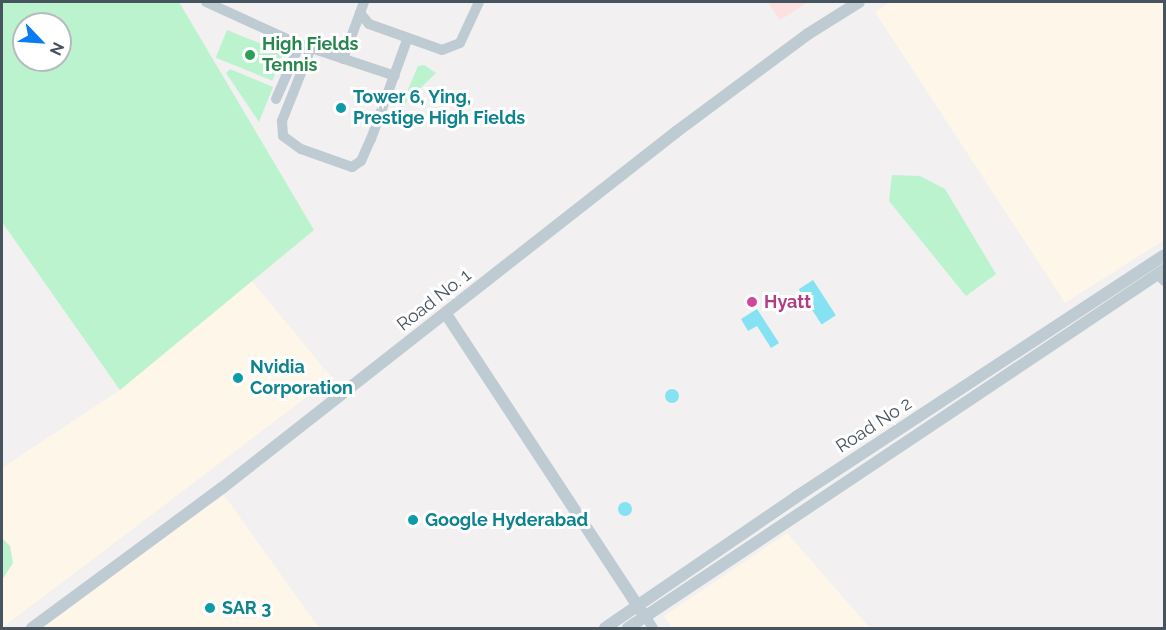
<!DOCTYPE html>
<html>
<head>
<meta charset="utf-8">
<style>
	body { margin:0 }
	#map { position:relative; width:1166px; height:630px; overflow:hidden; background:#f2f0f0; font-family:Raleway,sans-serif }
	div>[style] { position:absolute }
	.commercial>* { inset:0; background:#fef6e8 }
	.medical>* { inset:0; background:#fde0df }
	.green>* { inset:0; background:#bbf3ce; transform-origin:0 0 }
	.water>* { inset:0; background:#84e2f3; transform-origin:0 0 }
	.round { border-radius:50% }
	.minor>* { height:10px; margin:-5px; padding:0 5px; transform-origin:5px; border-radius:5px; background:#bfcbd3 }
	.tertiary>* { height:12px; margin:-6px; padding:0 6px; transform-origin:6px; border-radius:6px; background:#bfcbd3 }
	.dots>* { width:16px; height:16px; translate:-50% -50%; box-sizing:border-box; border:3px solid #fff; border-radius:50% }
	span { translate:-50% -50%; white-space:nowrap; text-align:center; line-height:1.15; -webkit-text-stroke:6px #fff; paint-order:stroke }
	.leisure-label { font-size:18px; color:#27864d; font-weight:700 }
	.left { translate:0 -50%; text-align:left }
	.culture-label { font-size:18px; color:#0d838f; font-weight:700 }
	.street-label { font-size:18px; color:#46545f }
	.hotel-label { font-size:18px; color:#b23c85; font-weight:700 }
	.frame { position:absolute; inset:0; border:3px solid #46545f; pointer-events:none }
	.north { position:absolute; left:12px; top:12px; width:60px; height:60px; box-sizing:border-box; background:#fff; border:2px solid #b5bbbf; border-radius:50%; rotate:115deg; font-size:16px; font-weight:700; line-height:24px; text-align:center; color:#46545f }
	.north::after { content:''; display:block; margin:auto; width:21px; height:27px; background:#0a7bf2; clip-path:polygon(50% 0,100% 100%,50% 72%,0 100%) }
</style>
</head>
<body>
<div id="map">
	<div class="commercial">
		<i style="clip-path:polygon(890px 2px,1164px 2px,1164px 240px,1065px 303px,875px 12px)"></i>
		<i style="clip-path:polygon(252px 281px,332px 378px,2px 628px,2px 468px,120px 390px)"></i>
		<i style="clip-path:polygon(224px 495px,319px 628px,37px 628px)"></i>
		<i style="clip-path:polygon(787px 533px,870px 628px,672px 628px,664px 616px)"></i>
	</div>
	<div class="medical">
		<i style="clip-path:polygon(768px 2px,808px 2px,780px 20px)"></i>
	</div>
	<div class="green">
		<i style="clip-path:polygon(evenodd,2px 2px,179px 2px,314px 230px,120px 390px,2px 222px,2px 2px,24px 24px,60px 24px,60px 60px,24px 60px,24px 24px)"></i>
		<i style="left:227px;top:30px;width:61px;height:30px;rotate:22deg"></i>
		<i style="clip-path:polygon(424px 65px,436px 73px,400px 108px,418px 66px)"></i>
		<i style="clip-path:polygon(230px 69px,273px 87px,259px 122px,226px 73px)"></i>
		<i style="clip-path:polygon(892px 175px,920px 176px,945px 189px,996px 274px,966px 296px,889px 201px)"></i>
		<i style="clip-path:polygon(2px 538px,10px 546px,13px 563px,2px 580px)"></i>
	</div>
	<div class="water">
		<i style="left:813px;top:280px;width:42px;height:17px;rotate:57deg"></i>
		<i style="clip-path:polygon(757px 309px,779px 343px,771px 348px,757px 326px,748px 331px,741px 319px)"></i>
		<i class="round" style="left:665px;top:389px;width:14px;height:14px"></i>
		<i class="round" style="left:618px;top:502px;width:14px;height:14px"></i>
	</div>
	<div class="minor">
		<i style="left:206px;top:2px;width:99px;rotate:24.5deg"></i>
		<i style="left:296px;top:43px;width:104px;rotate:18.4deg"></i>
		<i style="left:364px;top:2px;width:12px;rotate:110deg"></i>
		<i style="left:360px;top:13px;width:14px;rotate:51deg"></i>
		<i style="left:369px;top:24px;width:77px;rotate:19.6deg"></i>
		<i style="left:442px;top:50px;width:19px;rotate:-21deg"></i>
		<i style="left:460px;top:43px;width:45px;rotate:-65.1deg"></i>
		<i style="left:311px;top:48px;width:79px;rotate:111.7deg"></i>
		<i style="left:282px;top:121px;width:15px;rotate:86deg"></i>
		<i style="left:283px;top:136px;width:22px;rotate:36deg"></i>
		<i style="left:301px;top:149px;width:54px;rotate:19.4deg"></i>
		<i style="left:352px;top:167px;width:11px;rotate:-34deg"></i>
		<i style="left:361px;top:161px;width:24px;rotate:-66deg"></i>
		<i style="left:371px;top:139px;width:105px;rotate:-70deg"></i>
		<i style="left:343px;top:59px;width:49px;rotate:-69.7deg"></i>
		<i style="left:276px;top:99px;width:60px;rotate:-66.4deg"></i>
		<i style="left:1158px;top:274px;width:9px;rotate:49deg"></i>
		<i style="left:646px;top:617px;width:13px;rotate:58deg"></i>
	</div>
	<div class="tertiary">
		<i style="left:446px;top:314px;width:359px;rotate:56.7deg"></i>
		<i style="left:32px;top:628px;width:236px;rotate:-36.4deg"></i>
		<i style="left:222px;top:488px;width:577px;rotate:-38.1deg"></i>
		<i style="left:676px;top:132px;width:164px;rotate:-36.6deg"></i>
		<i style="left:808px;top:34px;width:60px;rotate:-32.1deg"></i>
		<i style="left:605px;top:628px;width:232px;rotate:-34.4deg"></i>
		<i style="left:796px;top:497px;width:440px;rotate:-33.3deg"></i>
		<i style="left:628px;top:628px;width:645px;rotate:-33.74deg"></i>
	</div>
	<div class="dots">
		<i style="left:250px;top:55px;background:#2e9e5b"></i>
		<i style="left:341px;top:108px;background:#0f9aa8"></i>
		<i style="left:752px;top:302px;background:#d1479c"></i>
		<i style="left:238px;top:378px;background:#0f9aa8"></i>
		<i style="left:413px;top:520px;background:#0f9aa8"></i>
		<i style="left:210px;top:608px;background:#0f9aa8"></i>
	</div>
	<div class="leisure-label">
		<span class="left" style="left:262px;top:55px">High Fields<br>Tennis</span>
	</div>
	<div class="culture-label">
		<span class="left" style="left:353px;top:108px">Tower 6, Ying,<br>Prestige High Fields</span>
		<span class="left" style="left:250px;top:378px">Nvidia<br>Corporation</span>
		<span class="left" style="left:425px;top:520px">Google Hyderabad</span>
		<span class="left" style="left:222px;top:608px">SAR 3</span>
	</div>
	<div class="street-label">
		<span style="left:434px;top:300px;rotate:-38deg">Road No. 1</span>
		<span style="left:874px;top:425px;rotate:-33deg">Road No 2</span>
	</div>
	<div class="hotel-label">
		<span class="left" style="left:764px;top:302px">Hyatt</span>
	</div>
	<div class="frame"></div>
	<div class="north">N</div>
</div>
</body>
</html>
